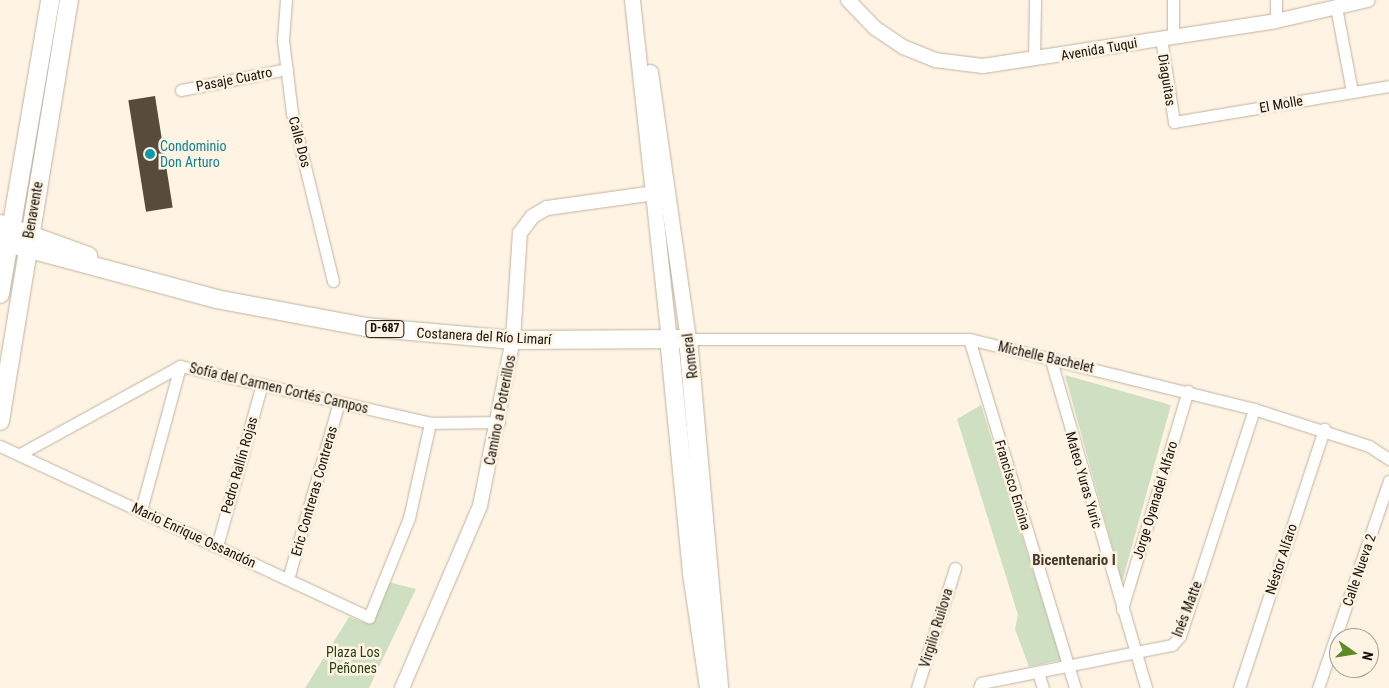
<!DOCTYPE html>
<html>
<head>
<meta charset="utf-8">
<style>
	body { margin:0 }
	#map { position:relative; width:1389px; height:688px; overflow:hidden; background:#fff4e4; font-family:"Roboto Condensed",sans-serif }
	div>[style] { position:absolute }
	.green>* { inset:0; background:#cfe0c2 }
	.building>* { inset:0; background:#574c3b; transform-origin:0 0 }
	.roads { filter:drop-shadow(0 0 1px #bfb29f) drop-shadow(0 0 1px #bfb29f) }
	.minor>* { height:11px; margin:-5.5px; padding:0 5.5px; transform-origin:5.5px; border-radius:5.5px; background:#fff }
	.tertiary>* { height:14px; margin:-7px; padding:0 7px; transform-origin:7px; border-radius:7px; background:#fff }
	.secondary>* { height:15px; margin:-7.5px; padding:0 7.5px; transform-origin:7.5px; border-radius:7.5px; background:#fff }
	.primary>* { height:18px; margin:-9px; padding:0 9px; transform-origin:9px; border-radius:9px; background:#fff }
	.trunk>* { height:18px; margin:-9px; padding:0 9px; transform-origin:9px; border-radius:9px; background:#fff }
	.dots>* { width:14px; height:14px; translate:-50% -50%; box-sizing:border-box; border:2px solid #fff4e4; border-radius:50% }
	span { translate:-50% -50%; white-space:nowrap; text-align:center; line-height:1.15; -webkit-text-stroke:5px #fff4e4; paint-order:stroke }
	.shield-label span { padding:1px 4px; background:#fff4e4; border:1px solid; border-radius:4px; -webkit-text-stroke-width:0 }
	.shield-label { font-size:12px; color:#16120b; font-weight:700 }
	.street-label { font-size:14px; color:#16120b }
	.culture-label { font-size:14px; color:#0d838f }
	.left { translate:0 -50%; text-align:left }
	.park-label { font-size:14px; color:#283f0e }
	.neighbourhood-label { font-size:15px; color:#453a2a; font-weight:700 }
	.north { position:absolute; left:1329px; top:628px; width:50px; height:50px; box-sizing:border-box; background:#fff4e4; border:1px solid #a29a8d; border-radius:50%; rotate:103deg; font-size:14px; font-weight:700; line-height:20px; text-align:center; color:#16120b }
	.north::after { content:''; display:block; margin:auto; width:18px; height:22px; background:#5b8d24; clip-path:polygon(50% 0,100% 100%,50% 72%,0 100%) }
</style>
</head>
<body>
<div id="map">
	<div class="green">
		<i style="clip-path:polygon(1065px 375px,1171px 405px,1122px 582px)"></i>
		<i style="clip-path:polygon(981px 405px,1061px 660px,1029px 667px,1015px 629px,1018px 615px,957px 419px)"></i>
		<i style="clip-path:polygon(388px 582px,416px 589px,369px 688px,305px 688px,349px 617px,369px 624px)"></i>
	</div>
	<div class="building">
		<i style="left:155px;top:96px;width:113px;height:27px;rotate:81deg"></i>
	</div>
	<div class="roads">
		<div class="minor">
			<i style="left:286px;top:0;width:40px;rotate:94.3deg"></i>
			<i style="left:283px;top:40px;width:74px;rotate:83deg"></i>
			<i style="left:292px;top:113px;width:173px;rotate:76.3deg"></i>
			<i style="left:1276px;top:0;width:21px;rotate:90deg"></i>
			<i style="left:1336px;top:7px;width:86px;rotate:79.3deg"></i>
			<i style="left:1173px;top:36px;width:36px;rotate:-90deg"></i>
			<i style="left:1161px;top:38px;width:85px;rotate:81.2deg"></i>
			<i style="left:1174px;top:122px;width:218px;rotate:-9.5deg"></i>
			<i style="left:1034px;top:59px;width:59px;rotate:-89deg"></i>
			<i style="left:181px;top:90px;width:108px;rotate:-11.2deg"></i>
			<i style="left:688px;top:339px;width:281px"></i>
			<i style="left:969px;top:339px;width:293px;rotate:13.8deg"></i>
			<i style="left:1254px;top:409px;width:121px;rotate:17.8deg"></i>
			<i style="left:1369px;top:446px;width:24px;rotate:33deg"></i>
			<i style="left:969px;top:339px;width:365px;rotate:73.1deg"></i>
			<i style="left:1050px;top:357px;width:345px;rotate:73.8deg"></i>
			<i style="left:0;top:446px;width:407px;rotate:24.9deg"></i>
			<i style="left:369px;top:617px;width:107px;rotate:-68deg"></i>
			<i style="left:409px;top:518px;width:97px;rotate:-77.5deg"></i>
			<i style="left:20px;top:454px;width:183px;rotate:-28.8deg"></i>
			<i style="left:180px;top:366px;width:256px;rotate:12.8deg"></i>
			<i style="left:430px;top:423px;width:69px;rotate:-0.8deg"></i>
			<i style="left:141px;top:510px;width:149px;rotate:-74.8deg"></i>
			<i style="left:217px;top:546px;width:168px;rotate:-74.5deg"></i>
			<i style="left:288px;top:579px;width:184px;rotate:-73.9deg"></i>
			<i style="left:1122px;top:609px;width:228px;rotate:-73.2deg"></i>
			<i style="left:1038px;top:672px;width:17px;rotate:73deg"></i>
			<i style="left:917px;top:688px;width:126px;rotate:-72.4deg"></i>
			<i style="left:979px;top:688px;width:5px;rotate:-68deg"></i>
			<i style="left:981px;top:683px;width:195px;rotate:-11.3deg"></i>
			<i style="left:1172px;top:645px;width:12px;rotate:-48deg"></i>
			<i style="left:1180px;top:636px;width:239px;rotate:-71.9deg"></i>
			<i style="left:1239px;top:688px;width:273px;rotate:-71.8deg"></i>
			<i style="left:1318px;top:688px;width:219px;rotate:-71.1deg"></i>
		</div>
		<div class="tertiary">
			<i style="left:848px;top:0;width:39px;rotate:46deg"></i>
			<i style="left:875px;top:28px;width:34px;rotate:34deg"></i>
			<i style="left:903px;top:47px;width:35px;rotate:22deg"></i>
			<i style="left:935px;top:60px;width:48px;rotate:7.1deg"></i>
			<i style="left:983px;top:66px;width:296px;rotate:-8.7deg"></i>
			<i style="left:1276px;top:21px;width:94px;rotate:-12.9deg"></i>
			<i style="left:402px;top:688px;width:198px;rotate:-66.8deg"></i>
			<i style="left:480px;top:506px;width:169px;rotate:-78.8deg"></i>
			<i style="left:513px;top:340px;width:107px;rotate:-86.3deg"></i>
			<i style="left:520px;top:233px;width:21px;rotate:-53deg"></i>
			<i style="left:533px;top:216px;width:16px;rotate:-30deg"></i>
			<i style="left:547px;top:208px;width:109px;rotate:-7.9deg"></i>
		</div>
		<div class="secondary">
			<i style="left:632px;top:0;width:340px;rotate:83.8deg"></i>
			<i style="left:650px;top:72px;width:270px;rotate:81.9deg"></i>
		</div>
		<div class="primary">
			<i style="left:0;top:294px;width:298px;rotate:-80.3deg"></i>
			<i style="left:0;top:421px;width:427px;rotate:-80.7deg"></i>
		</div>
		<div class="trunk">
			<i style="left:0;top:224px;width:94px;rotate:20deg"></i>
			<i style="left:0;top:241px;width:224px;rotate:15deg"></i>
			<i style="left:216px;top:299px;width:152px;rotate:10.6deg"></i>
			<i style="left:365px;top:327px;width:149px;rotate:5deg"></i>
			<i style="left:513px;top:340px;width:175px;rotate:-0.3deg"></i>
			<i style="left:688px;top:339px;width:350px;rotate:84.9deg"></i>
			<i style="left:669px;top:338px;width:237px;rotate:84.4deg"></i>
			<i style="left:692px;top:574px;width:115px;rotate:81.5deg"></i>
		</div>
	</div>
	<div class="dots">
		<i style="left:150px;top:154px;background:#0f9aa8"></i>
	</div>
	<div class="shield-label">
		<span style="left:385px;top:329px">D-687</span>
	</div>
	<div class="street-label">
		<span style="left:1099px;top:49px;rotate:-10deg">Avenida Tuqui</span>
		<span style="left:234px;top:79px;rotate:-11deg">Pasaje Cuatro</span>
		<span style="left:1167px;top:80px;rotate:81deg">Diaguitas</span>
		<span style="left:1281px;top:104px;rotate:-10deg">El Molle</span>
		<span style="left:300px;top:142px;rotate:75deg">Calle Dos</span>
		<span style="left:33px;top:210px;rotate:-80deg">Benavente</span>
		<span style="left:484px;top:336px;rotate:3deg">Costanera del Río Limarí</span>
		<span style="left:690px;top:356px;rotate:-97deg">Romeral</span>
		<span style="left:1046px;top:357px;rotate:13deg">Michelle Bachelet</span>
		<span style="left:279px;top:388px;rotate:13deg">Sofía del Carmen Cortés Campos</span>
		<span style="left:500px;top:410px;rotate:-79deg">Camino a Potrerillos</span>
		<span style="left:239px;top:465px;rotate:-74deg">Pedro Rallín Rojas</span>
		<span style="left:1084px;top:480px;rotate:74deg">Mateo Yuras Yuric</span>
		<span style="left:1013px;top:485px;rotate:73deg">Francisco Encina</span>
		<span style="left:314px;top:491px;rotate:-74deg">Eric Contreras Contreras</span>
		<span style="left:1155px;top:500px;rotate:-73deg">Jorge Oyanadel Alfaro</span>
		<span style="left:194px;top:535px;rotate:25deg">Mario Enrique Ossandón</span>
		<span style="left:1281px;top:559px;rotate:-72deg">Néstor Alfaro</span>
		<span style="left:1359px;top:570px;rotate:-71deg">Calle Nueva 2</span>
		<span style="left:1187px;top:609px;rotate:-69deg">Inés Matte</span>
		<span style="left:936px;top:628px;rotate:-73deg">Virgilio Ruilova</span>
	</div>
	<div class="culture-label">
		<span class="left" style="left:160px;top:154px">Condominio<br>Don Arturo</span>
	</div>
	<div class="park-label">
		<span style="left:353px;top:660px">Plaza Los<br>Peñones</span>
	</div>
	<div class="neighbourhood-label">
		<span style="left:1074px;top:561px">Bicentenario I</span>
	</div>
	<div class="north">N</div>
</div>
</body>
</html>
